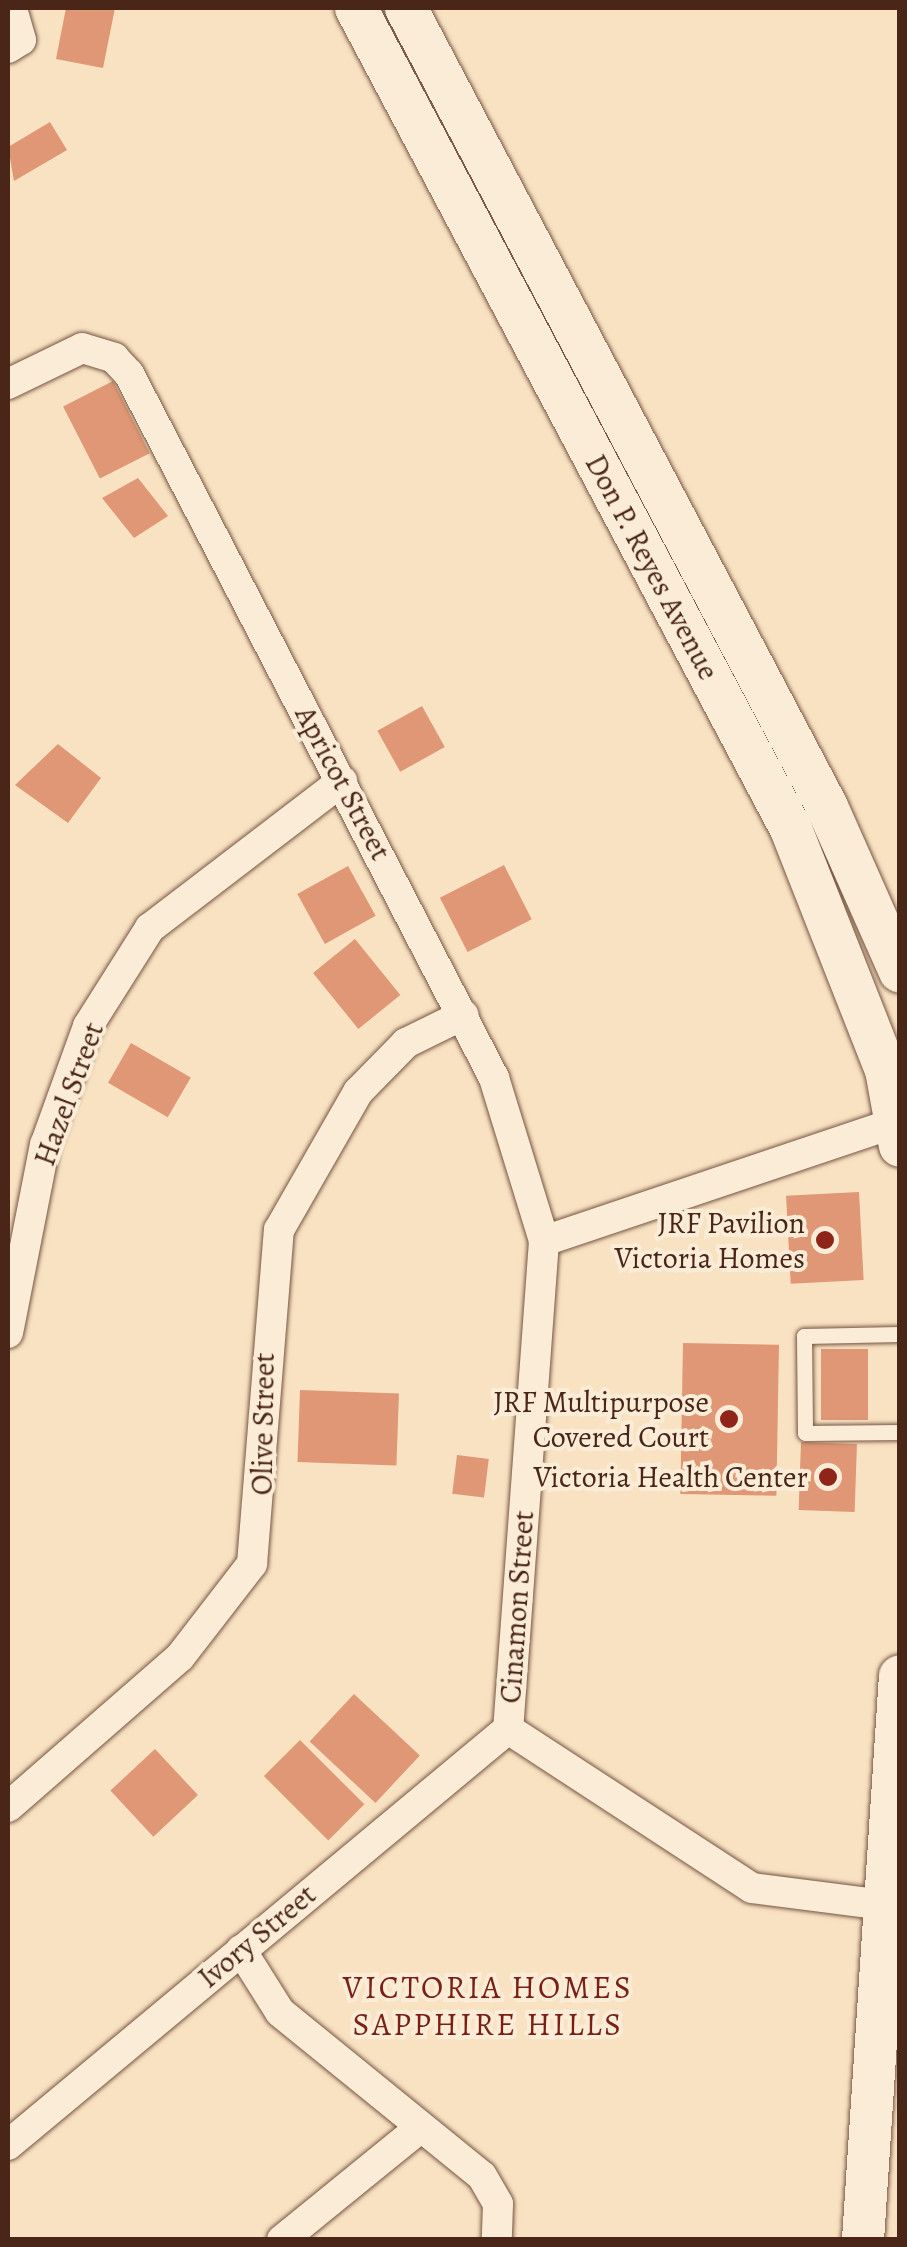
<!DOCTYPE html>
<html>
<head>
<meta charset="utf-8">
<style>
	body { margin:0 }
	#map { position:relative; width:907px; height:2247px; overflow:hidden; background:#f9e2c2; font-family:Alegreya,serif }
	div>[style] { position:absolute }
	.building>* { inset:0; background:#df9775; transform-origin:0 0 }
	.roads { filter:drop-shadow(0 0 2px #765542) drop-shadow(0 0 2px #765542) }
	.lane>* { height:15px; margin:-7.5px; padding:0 7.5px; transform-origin:7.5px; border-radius:7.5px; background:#fbecd7 }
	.street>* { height:30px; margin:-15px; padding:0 15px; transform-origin:15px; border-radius:15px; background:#fbecd7 }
	.secondary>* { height:42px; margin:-21px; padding:0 21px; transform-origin:21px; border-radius:21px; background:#fbecd7 }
	.dots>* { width:28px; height:28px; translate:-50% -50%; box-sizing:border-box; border:5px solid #fbecd7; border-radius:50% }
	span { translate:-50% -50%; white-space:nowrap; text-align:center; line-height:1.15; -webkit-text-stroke:8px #fbecd7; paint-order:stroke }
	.street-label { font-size:30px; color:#4a2618 }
	.poi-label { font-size:30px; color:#4a2618 }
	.right { translate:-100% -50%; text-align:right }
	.neighbourhood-label { font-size:32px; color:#7a1f14; letter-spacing:2.5px }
	.frame { position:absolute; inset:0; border:10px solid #4a2618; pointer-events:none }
</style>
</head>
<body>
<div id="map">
	<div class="building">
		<i style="clip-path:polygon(66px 8px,115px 8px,103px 68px,56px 59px)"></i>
		<i style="clip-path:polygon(50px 122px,67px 150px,14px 181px,8px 147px)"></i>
		<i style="left:113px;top:381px;width:81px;height:56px;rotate:63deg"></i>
		<i style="clip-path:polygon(138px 478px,168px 516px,134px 538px,102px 498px)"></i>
		<i style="left:422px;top:706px;width:47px;height:51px;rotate:61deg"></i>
		<i style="clip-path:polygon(58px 744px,101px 778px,68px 823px,15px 785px)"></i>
		<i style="left:504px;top:865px;width:61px;height:72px;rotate:63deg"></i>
		<i style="left:348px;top:866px;width:57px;height:58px;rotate:61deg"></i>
		<i style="left:355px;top:939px;width:72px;height:54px;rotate:51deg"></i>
		<i style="left:131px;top:1043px;width:69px;height:46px;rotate:30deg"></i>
		<i style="left:859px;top:1192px;width:88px;height:73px;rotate:87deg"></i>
		<i style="left:683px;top:1343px;width:96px;height:151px;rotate:1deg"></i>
		<i style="left:868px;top:1349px;width:71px;height:47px;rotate:90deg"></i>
		<i style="left:300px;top:1390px;width:99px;height:72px;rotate:2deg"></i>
		<i style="left:801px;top:1442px;width:56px;height:68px;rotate:2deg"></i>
		<i style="left:457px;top:1455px;width:32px;height:39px;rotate:7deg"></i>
		<i style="left:354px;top:1694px;width:90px;height:65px;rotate:43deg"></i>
		<i style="left:300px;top:1740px;width:91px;height:51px;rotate:45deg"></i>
		<i style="left:155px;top:1749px;width:63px;height:61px;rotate:47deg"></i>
	</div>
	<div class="roads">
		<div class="lane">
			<i style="left:900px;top:1334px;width:96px;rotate:178.8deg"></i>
			<i style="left:804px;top:1336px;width:97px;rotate:89.4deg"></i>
			<i style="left:805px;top:1433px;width:95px;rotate:-0.6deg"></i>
		</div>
		<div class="street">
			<i style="left:8px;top:48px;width:15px;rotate:-32deg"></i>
			<i style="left:21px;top:40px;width:33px;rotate:-106deg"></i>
			<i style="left:8px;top:384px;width:82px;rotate:-25.9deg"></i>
			<i style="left:82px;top:348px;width:34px;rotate:17deg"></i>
			<i style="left:114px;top:358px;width:22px;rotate:47deg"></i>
			<i style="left:129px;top:374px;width:793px;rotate:62.59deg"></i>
			<i style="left:494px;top:1078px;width:170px;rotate:72.9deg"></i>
			<i style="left:544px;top:1241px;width:489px;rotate:94.2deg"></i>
			<i style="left:544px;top:1241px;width:376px;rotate:-18.6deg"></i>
			<i style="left:8px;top:1333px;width:192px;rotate:-78.9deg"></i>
			<i style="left:45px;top:1145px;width:127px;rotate:-70.1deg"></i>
			<i style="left:88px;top:1026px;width:116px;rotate:-57.7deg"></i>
			<i style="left:150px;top:928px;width:242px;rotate:-37.4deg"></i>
			<i style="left:508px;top:1729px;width:291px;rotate:33.1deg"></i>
			<i style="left:752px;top:1888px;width:149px;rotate:7.3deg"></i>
			<i style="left:8px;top:1807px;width:228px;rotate:-41.1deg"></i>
			<i style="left:180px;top:1657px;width:118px;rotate:-52.3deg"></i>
			<i style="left:252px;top:1564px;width:335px;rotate:-85.4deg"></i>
			<i style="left:279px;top:1230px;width:159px;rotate:-60.2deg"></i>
			<i style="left:358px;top:1092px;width:69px;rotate:-45.6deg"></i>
			<i style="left:406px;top:1043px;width:64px;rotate:-26.2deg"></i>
			<i style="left:241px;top:1950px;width:73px;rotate:57.8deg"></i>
			<i style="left:280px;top:2012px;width:260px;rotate:39.1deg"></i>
			<i style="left:482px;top:2176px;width:32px;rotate:60deg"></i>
			<i style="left:498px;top:2204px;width:36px;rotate:92deg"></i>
			<i style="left:8px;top:2145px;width:650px;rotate:-39.76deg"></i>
			<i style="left:282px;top:2240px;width:178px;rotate:-39.1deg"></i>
		</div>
		<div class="secondary">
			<i style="left:356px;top:8px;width:929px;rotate:62.08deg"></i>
			<i style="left:791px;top:829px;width:259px;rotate:68.5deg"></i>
			<i style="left:886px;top:1070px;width:77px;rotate:79.6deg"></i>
			<i style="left:406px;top:8px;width:903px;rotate:62.21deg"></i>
			<i style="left:827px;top:807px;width:180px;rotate:66.1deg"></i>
			<i style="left:863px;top:2240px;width:565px;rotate:-86.25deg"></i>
		</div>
	</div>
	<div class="dots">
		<i style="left:825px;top:1240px;background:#8f2418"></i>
		<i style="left:729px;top:1419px;background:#8f2418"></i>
		<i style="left:828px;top:1477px;background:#8f2418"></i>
	</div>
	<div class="street-label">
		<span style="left:652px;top:567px;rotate:62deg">Don P. Reyes Avenue</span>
		<span style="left:343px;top:783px;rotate:62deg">Apricot Street</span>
		<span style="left:69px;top:1094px;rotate:-70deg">Hazel Street</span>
		<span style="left:263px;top:1424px;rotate:-89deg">Olive Street</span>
		<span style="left:517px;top:1607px;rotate:-86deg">Cinamon Street</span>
		<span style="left:257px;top:1936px;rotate:-40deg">Ivory Street</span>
	</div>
	<div class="poi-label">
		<span class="right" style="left:805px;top:1240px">JRF Pavilion<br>Victoria Homes</span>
		<span class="right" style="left:709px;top:1419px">JRF Multipurpose<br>Covered Court</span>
		<span class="right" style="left:808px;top:1477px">Victoria Health Center</span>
	</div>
	<div class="neighbourhood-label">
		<span style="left:488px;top:2006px">VICTORIA HOMES<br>SAPPHIRE HILLS</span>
	</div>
	<div class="frame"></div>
</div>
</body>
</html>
